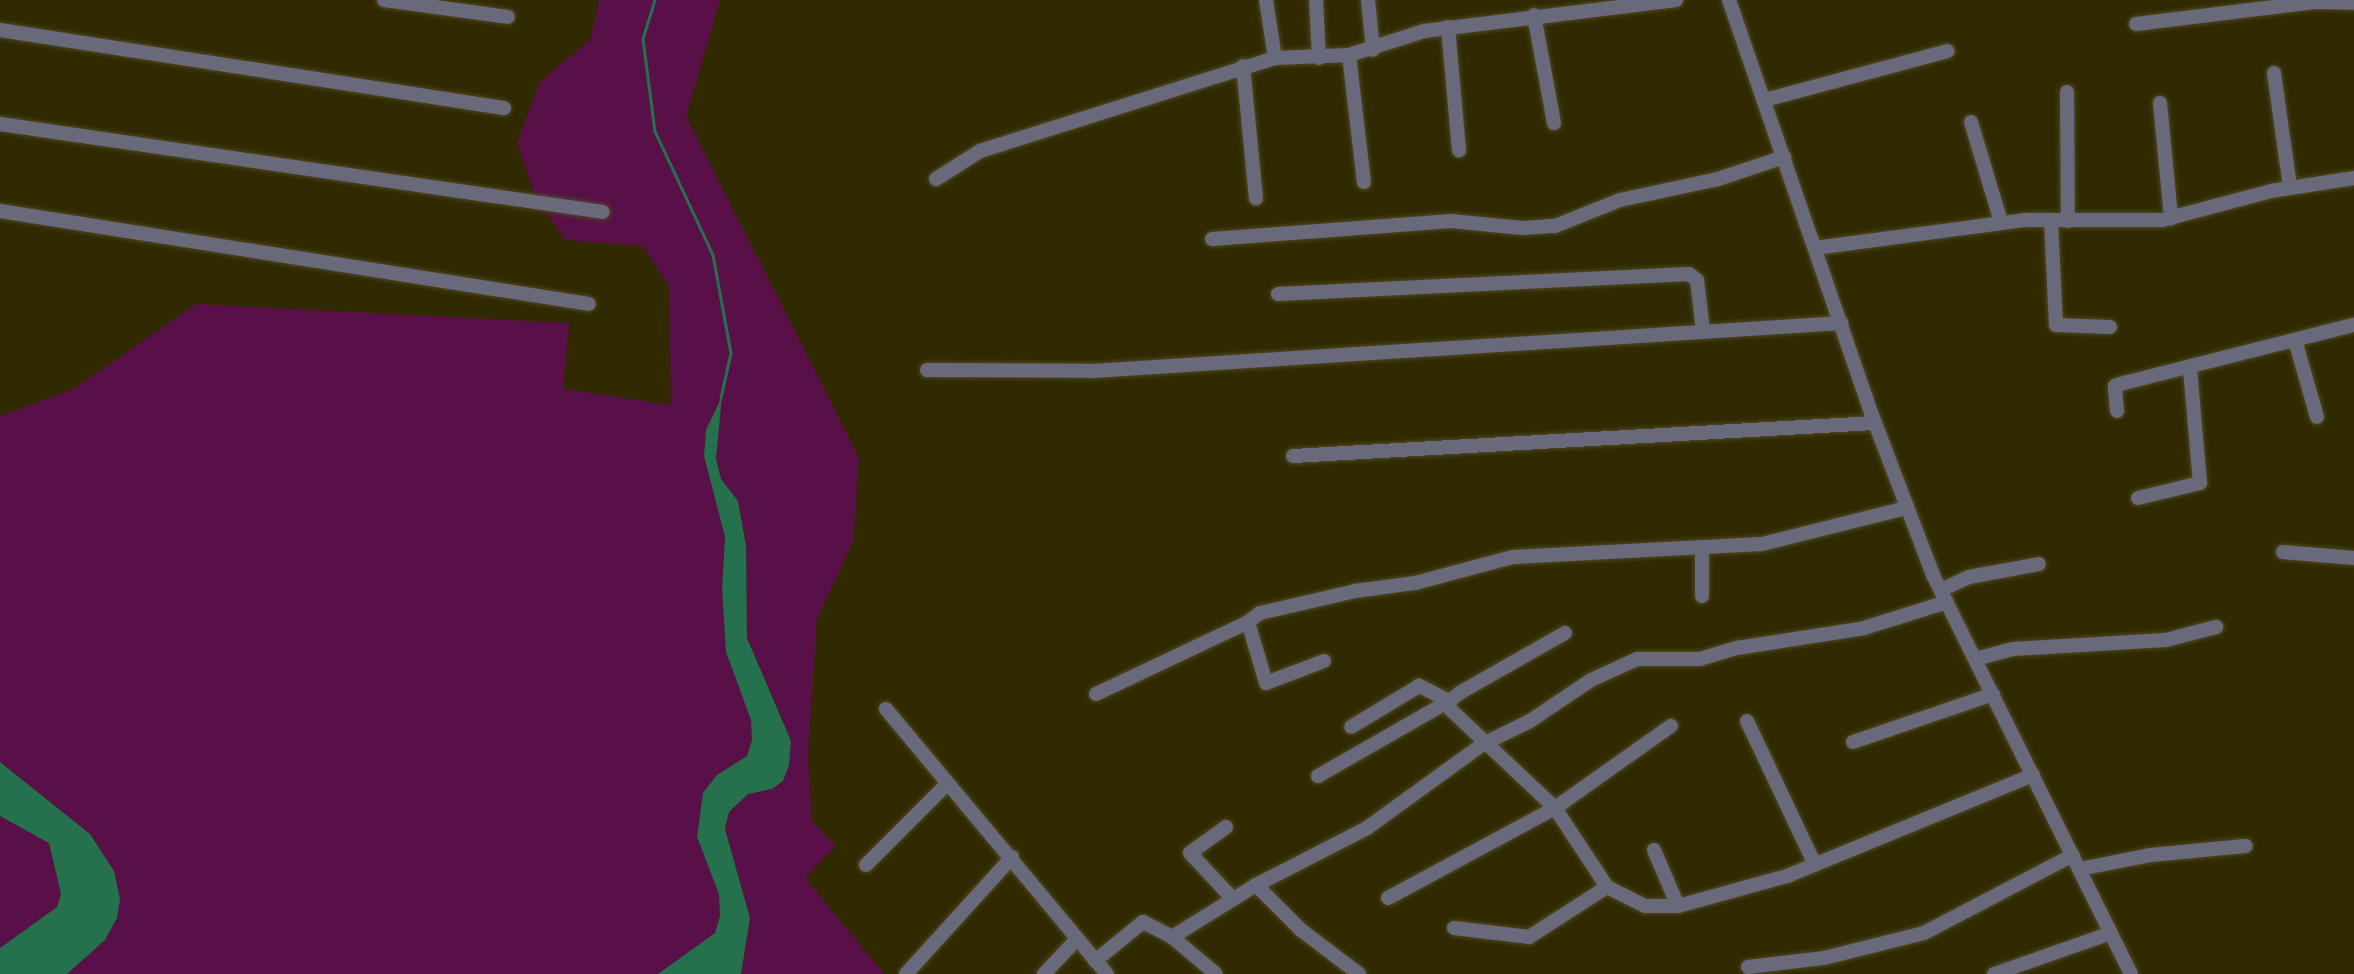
<!DOCTYPE html>
<html>
<head>
<meta charset="utf-8">
<style>
	body { margin:0 }
	#map { position:relative; width:2354px; height:974px; overflow:hidden; background:#312a00; font-family:Signika,sans-serif }
	div>[style] { position:absolute }
	.green>* { inset:0; background:#591048 }
	.water>* { inset:0; background:#25704d }
	.stream>* { height:2.5px; margin:-1.25px; padding:0 1.25px; transform-origin:1.25px; border-radius:1.25px; background:#25704d }
	.roads { filter:drop-shadow(0 0 2px #4e4721) drop-shadow(0 0 2px #4e4721) }
	.minor>* { height:14px; margin:-7px; padding:0 7px; transform-origin:7px; border-radius:7px; background:#686a7b }
	span { translate:-50% -50%; white-space:nowrap; text-align:center; line-height:1.15; -webkit-text-stroke:5px #252002; paint-order:stroke }
</style>
</head>
<body>
<div id="map">
	<div class="green">
		<i style="clip-path:polygon(599px 0,720px 0,686px 116px,859px 458px,853px 542px,817px 619px,808px 756px,812px 821px,836px 846px,805px 878px,884px 974px,741px 974px,750px 918px,725px 829px,729px 812px,748px 794px,772px 789px,783px 720px,747px 638px,746px 546px,738px 501px,721px 479px,716px 459px,721px 400px,706px 430px,704px 456px,725px 537px,722px 589px,726px 652px,751px 720px,752px 740px,747px 756px,717px 775px,697px 837px,719px 894px,720px 916px,715px 933px,658px 974px,67px 974px,105px 940px,114px 871px,90px 834px,0 762px,0 416px,74px 389px,196px 304px,569px 323px,563px 389px,671px 405px,669px 286px,643px 246px,565px 240px,535px 195px,517px 143px,540px 82px,591px 39px)"></i>
		<i style="clip-path:polygon(0 816px,49px 843px,61px 894px,57px 907px,0 948px)"></i>
	</div>
	<div class="water">
		<i style="clip-path:polygon(722px 396px,716px 459px,721px 479px,738px 501px,746px 546px,747px 638px,791px 741px,789px 765px,783px 781px,772px 789px,748px 794px,729px 812px,725px 829px,750px 918px,741px 974px,658px 974px,715px 933px,720px 916px,719px 894px,697px 837px,703px 793px,717px 775px,747px 756px,752px 740px,751px 720px,726px 652px,722px 589px,725px 537px,704px 456px,706px 430px)"></i>
		<i style="clip-path:polygon(0 762px,90px 834px,114px 871px,120px 899px,117px 918px,105px 940px,67px 974px,0 974px,0 948px,57px 907px,61px 894px,49px 843px,0 816px)"></i>
	</div>
	<div class="stream">
		<i style="left:655px;top:0;width:41px;rotate:107.1deg"></i>
		<i style="left:643px;top:39px;width:93px;rotate:82.6deg"></i>
		<i style="left:655px;top:131px;width:137px;rotate:64.9deg"></i>
		<i style="left:713px;top:255px;width:100px;rotate:79.6deg"></i>
		<i style="left:731px;top:353px;width:46px;rotate:102.5deg"></i>
	</div>
	<div class="roads">
		<div class="minor">
			<i style="left:384px;top:0;width:125px;rotate:7.8deg"></i>
			<i style="left:1266px;top:0;width:59px;rotate:81.2deg"></i>
			<i style="left:1316px;top:0;width:58px;rotate:87deg"></i>
			<i style="left:1368px;top:0;width:50px;rotate:84.3deg"></i>
			<i style="left:1729px;top:0;width:439px;rotate:71deg"></i>
			<i style="left:1872px;top:415px;width:171px;rotate:69.1deg"></i>
			<i style="left:1933px;top:575px;width:445px;rotate:63.6deg"></i>
			<i style="left:1534px;top:15px;width:110px;rotate:79.5deg"></i>
			<i style="left:2136px;top:24px;width:180px;rotate:-7deg"></i>
			<i style="left:2315px;top:2px;width:39px;rotate:1deg"></i>
			<i style="left:1448px;top:27px;width:124px;rotate:84.9deg"></i>
			<i style="left:0;top:30px;width:510px;rotate:8.8deg"></i>
			<i style="left:1349px;top:55px;width:128px;rotate:83.3deg"></i>
			<i style="left:1243px;top:66px;width:133px;rotate:84.4deg"></i>
			<i style="left:2274px;top:73px;width:115px;rotate:82deg"></i>
			<i style="left:2067px;top:92px;width:129px;rotate:89.6deg"></i>
			<i style="left:1765px;top:100px;width:189px;rotate:-15deg"></i>
			<i style="left:2160px;top:103px;width:116px;rotate:84.5deg"></i>
			<i style="left:1971px;top:122px;width:104px;rotate:73.3deg"></i>
			<i style="left:0;top:124px;width:609px;rotate:8.3deg"></i>
			<i style="left:936px;top:179px;width:52px;rotate:-32.5deg"></i>
			<i style="left:980px;top:151px;width:309px;rotate:-17.5deg"></i>
			<i style="left:1275px;top:58px;width:74px;rotate:-2.3deg"></i>
			<i style="left:1349px;top:55px;width:79px;rotate:-17.7deg"></i>
			<i style="left:1424px;top:31px;width:254px;rotate:-7deg"></i>
			<i style="left:0;top:211px;width:596px;rotate:8.97deg"></i>
			<i style="left:2051px;top:220px;width:105px;rotate:87.3deg"></i>
			<i style="left:2056px;top:325px;width:54px;rotate:2.1deg"></i>
			<i style="left:1212px;top:239px;width:240px;rotate:-4.3deg"></i>
			<i style="left:1451px;top:221px;width:72px;rotate:5.6deg"></i>
			<i style="left:1523px;top:228px;width:32px;rotate:-4deg"></i>
			<i style="left:1555px;top:226px;width:70px;rotate:-21.8deg"></i>
			<i style="left:1620px;top:200px;width:100px;rotate:-12.1deg"></i>
			<i style="left:1718px;top:179px;width:70px;rotate:-18.4deg"></i>
			<i style="left:1815px;top:248px;width:211px;rotate:-7.6deg"></i>
			<i style="left:2024px;top:220px;width:138px"></i>
			<i style="left:2162px;top:220px;width:113px;rotate:-14.9deg"></i>
			<i style="left:2271px;top:191px;width:84px;rotate:-8.9deg"></i>
			<i style="left:1278px;top:294px;width:411px;rotate:-2.8deg"></i>
			<i style="left:1689px;top:274px;width:10px;rotate:37deg"></i>
			<i style="left:1697px;top:280px;width:50px;rotate:83.2deg"></i>
			<i style="left:2295px;top:340px;width:80px;rotate:74.1deg"></i>
			<i style="left:927px;top:370px;width:166px;rotate:0.3deg"></i>
			<i style="left:1093px;top:371px;width:750px;rotate:-3.67deg"></i>
			<i style="left:2117px;top:411px;width:25px;rotate:-95deg"></i>
			<i style="left:2115px;top:386px;width:5px;rotate:-22deg"></i>
			<i style="left:2120px;top:384px;width:241px;rotate:-14.2deg"></i>
			<i style="left:1293px;top:456px;width:583px;rotate:-3.25deg"></i>
			<i style="left:2138px;top:498px;width:64px;rotate:-13.6deg"></i>
			<i style="left:2200px;top:483px;width:114px;rotate:-95deg"></i>
			<i style="left:1702px;top:549px;width:47px;rotate:90deg"></i>
			<i style="left:2283px;top:552px;width:71px;rotate:4.8deg"></i>
			<i style="left:1941px;top:590px;width:31px;rotate:-25deg"></i>
			<i style="left:1969px;top:577px;width:71px;rotate:-10.5deg"></i>
			<i style="left:1565px;top:633px;width:120px;rotate:150.4deg"></i>
			<i style="left:1461px;top:692px;width:15px;rotate:143deg"></i>
			<i style="left:1449px;top:701px;width:8px;rotate:83deg"></i>
			<i style="left:1450px;top:709px;width:144px;rotate:43.3deg"></i>
			<i style="left:1555px;top:808px;width:95px;rotate:56.6deg"></i>
			<i style="left:1607px;top:887px;width:42px;rotate:26.6deg"></i>
			<i style="left:1645px;top:906px;width:33px"></i>
			<i style="left:1678px;top:906px;width:113px;rotate:-15.4deg"></i>
			<i style="left:1787px;top:876px;width:266px;rotate:-22.3deg"></i>
			<i style="left:1975px;top:659px;width:39px;rotate:-15deg"></i>
			<i style="left:2013px;top:649px;width:153px;rotate:-3.4deg"></i>
			<i style="left:2166px;top:640px;width:52px;rotate:-14.6deg"></i>
			<i style="left:1324px;top:661px;width:62px;rotate:159.2deg"></i>
			<i style="left:1266px;top:683px;width:64px;rotate:-106.4deg"></i>
			<i style="left:1248px;top:622px;width:15px;rotate:-37deg"></i>
			<i style="left:1260px;top:613px;width:98px;rotate:-13deg"></i>
			<i style="left:1355px;top:591px;width:61px;rotate:-7.6deg"></i>
			<i style="left:1415px;top:583px;width:101px;rotate:-14.9deg"></i>
			<i style="left:1513px;top:557px;width:249px;rotate:-3deg"></i>
			<i style="left:1762px;top:544px;width:148px;rotate:-14deg"></i>
			<i style="left:1096px;top:694px;width:168px;rotate:-25.3deg"></i>
			<i style="left:886px;top:709px;width:345px;rotate:50.2deg"></i>
			<i style="left:1747px;top:721px;width:159px;rotate:64.7deg"></i>
			<i style="left:1853px;top:742px;width:148px;rotate:-18.9deg"></i>
			<i style="left:1318px;top:776px;width:151px;rotate:-29.8deg"></i>
			<i style="left:1449px;top:701px;width:34px;rotate:-153deg"></i>
			<i style="left:1419px;top:686px;width:79px;rotate:148.9deg"></i>
			<i style="left:1226px;top:827px;width:44px;rotate:144.2deg"></i>
			<i style="left:1190px;top:853px;width:63px;rotate:46.9deg"></i>
			<i style="left:1654px;top:850px;width:61px;rotate:66.8deg"></i>
			<i style="left:866px;top:865px;width:113px;rotate:-45deg"></i>
			<i style="left:2080px;top:869px;width:71px;rotate:-11.3deg"></i>
			<i style="left:2150px;top:855px;width:96px;rotate:-5.4deg"></i>
			<i style="left:1256px;top:885px;width:64px;rotate:45deg"></i>
			<i style="left:1301px;top:930px;width:73px;rotate:37.2deg"></i>
			<i style="left:1388px;top:898px;width:190px;rotate:-28.3deg"></i>
			<i style="left:1555px;top:808px;width:142px;rotate:-35.3deg"></i>
			<i style="left:1454px;top:928px;width:76px;rotate:6.8deg"></i>
			<i style="left:1529px;top:937px;width:93px;rotate:-32.7deg"></i>
			<i style="left:1172px;top:937px;width:57px;rotate:40.1deg"></i>
			<i style="left:1095px;top:961px;width:62px;rotate:-39.1deg"></i>
			<i style="left:1143px;top:922px;width:33px;rotate:27deg"></i>
			<i style="left:1172px;top:937px;width:99px;rotate:-31.8deg"></i>
			<i style="left:1256px;top:885px;width:125px;rotate:-27.2deg"></i>
			<i style="left:1367px;top:828px;width:143px;rotate:-35.9deg"></i>
			<i style="left:1483px;top:744px;width:52px;rotate:-26.1deg"></i>
			<i style="left:1530px;top:721px;width:73px;rotate:-33.9deg"></i>
			<i style="left:1591px;top:680px;width:51px;rotate:-24.5deg"></i>
			<i style="left:1637px;top:659px;width:63px"></i>
			<i style="left:1700px;top:659px;width:39px;rotate:-17deg"></i>
			<i style="left:1737px;top:648px;width:129px;rotate:-8.9deg"></i>
			<i style="left:1864px;top:628px;width:87px;rotate:-17.4deg"></i>
			<i style="left:1748px;top:967px;width:77px;rotate:-6.8deg"></i>
			<i style="left:1824px;top:958px;width:103px;rotate:-14deg"></i>
			<i style="left:1924px;top:933px;width:168px;rotate:-27.6deg"></i>
			<i style="left:906px;top:974px;width:158px;rotate:-47.8deg"></i>
			<i style="left:1044px;top:974px;width:48px;rotate:-46.7deg"></i>
			<i style="left:1994px;top:974px;width:124px;rotate:-19.3deg"></i>
		</div>
	</div>
</div>
</body>
</html>
